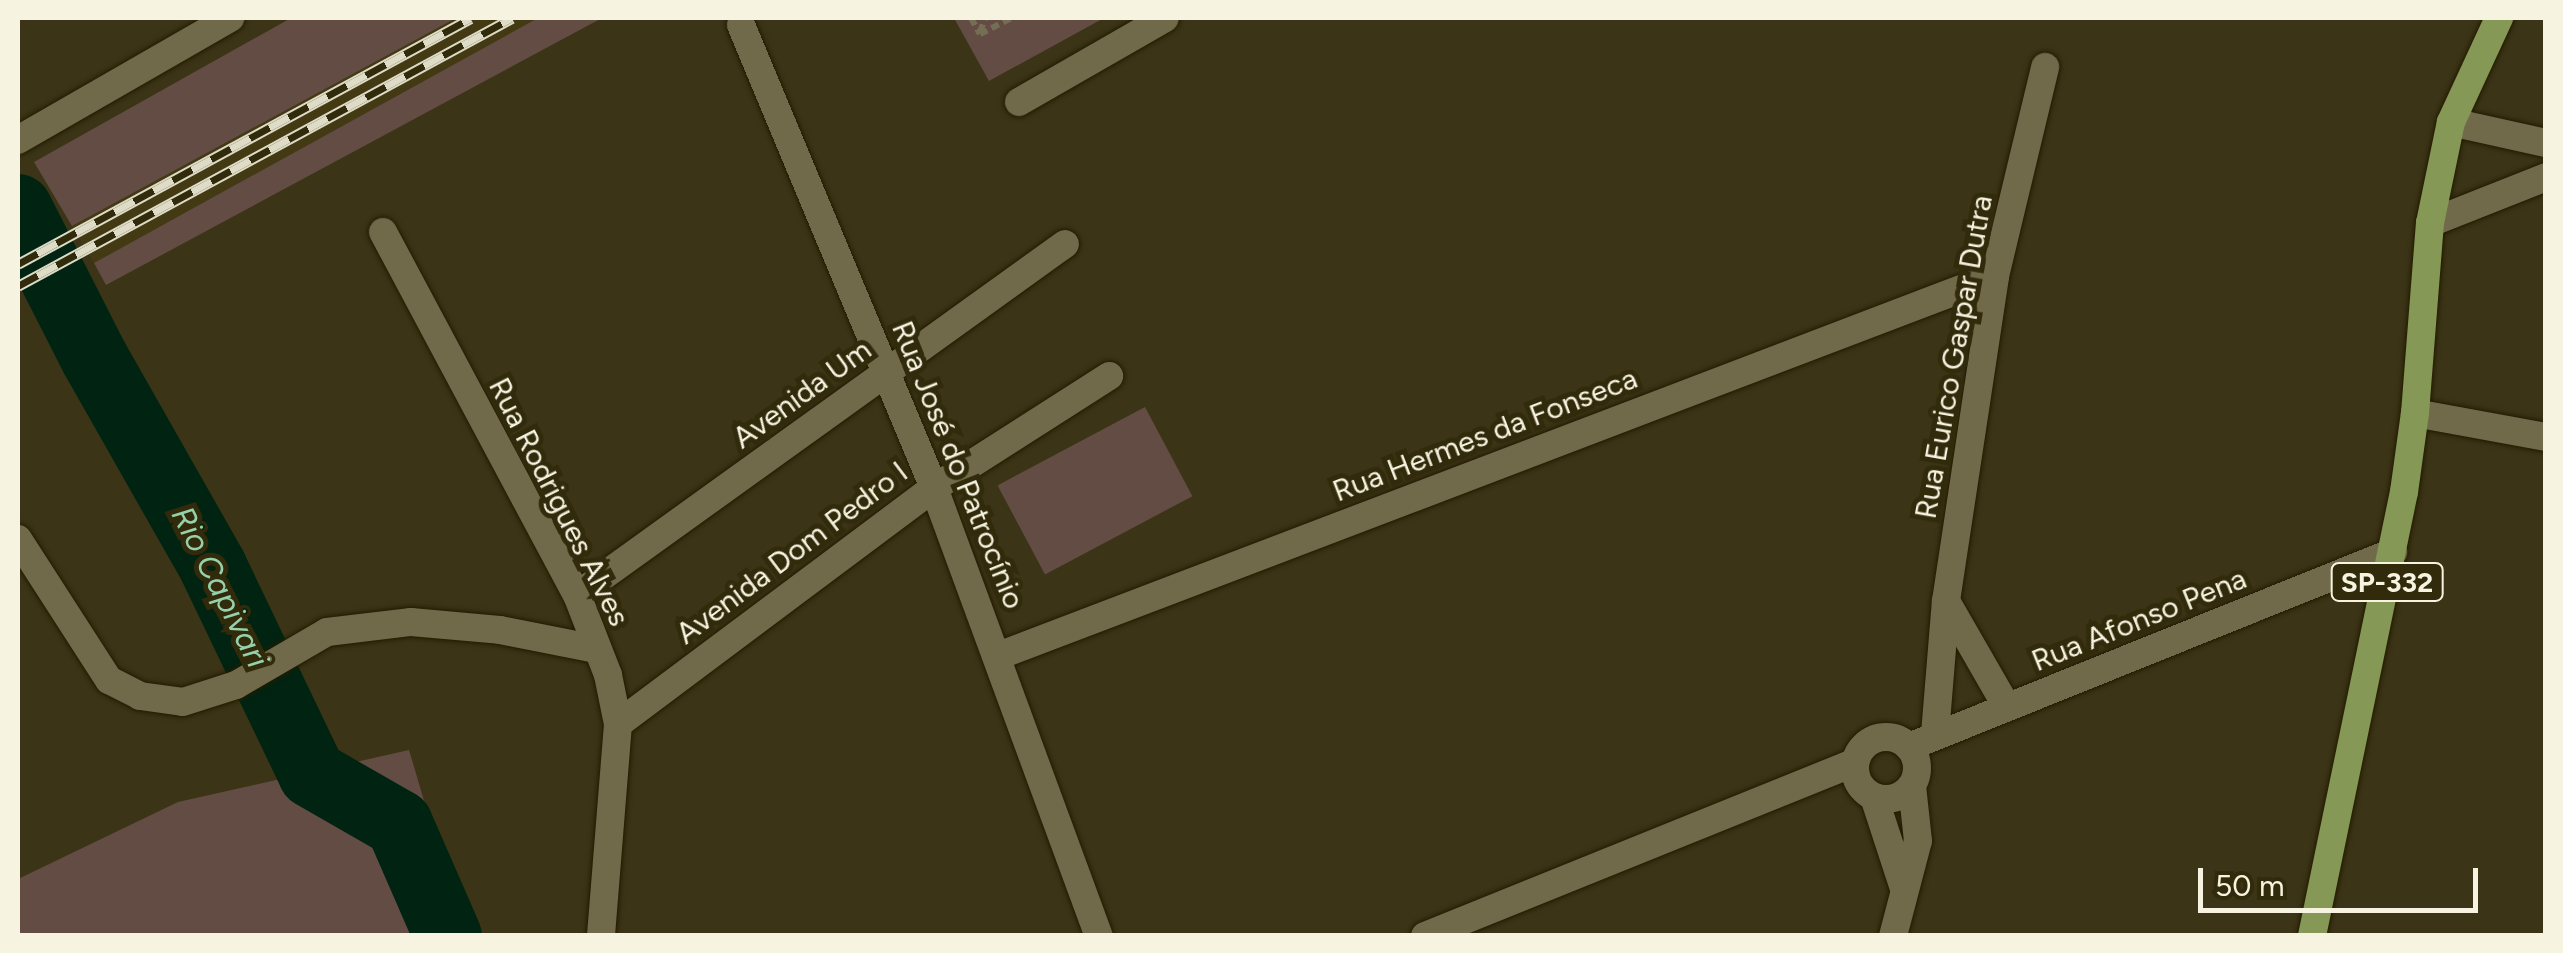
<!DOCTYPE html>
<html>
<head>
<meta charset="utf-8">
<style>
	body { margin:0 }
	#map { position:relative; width:2563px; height:953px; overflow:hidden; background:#3b3416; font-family:Figtree,sans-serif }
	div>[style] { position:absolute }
	.built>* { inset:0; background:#433a13 }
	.green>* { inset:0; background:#634c44; transform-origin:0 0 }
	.river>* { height:68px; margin:-34px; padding:0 34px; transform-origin:34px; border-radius:34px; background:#012412 }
	.path>* { height:6px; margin-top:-3px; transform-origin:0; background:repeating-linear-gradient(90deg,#746e54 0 8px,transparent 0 13px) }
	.roads { filter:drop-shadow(0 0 2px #221b00) drop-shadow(0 0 2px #221b00) }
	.minor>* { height:28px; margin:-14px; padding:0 14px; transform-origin:14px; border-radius:14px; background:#716a4a }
	.minor>.ring { margin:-14px; padding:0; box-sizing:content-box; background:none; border:28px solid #716a4a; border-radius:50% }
	.secondary>* { height:28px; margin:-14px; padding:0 14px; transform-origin:14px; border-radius:14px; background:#716a4a }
	.primary>* { height:28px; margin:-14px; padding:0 14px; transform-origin:14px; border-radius:14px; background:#869856 }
	.rail>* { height:11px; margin-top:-5.5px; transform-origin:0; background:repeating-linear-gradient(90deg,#312a0b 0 22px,#dedbc7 0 44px); box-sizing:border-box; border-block:2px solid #dedbc7 }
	span { translate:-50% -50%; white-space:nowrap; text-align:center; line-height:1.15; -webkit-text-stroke:10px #312a0b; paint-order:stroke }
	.shield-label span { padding:2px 8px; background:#312a0b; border:2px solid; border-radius:8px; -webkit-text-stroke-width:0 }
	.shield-label { font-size:28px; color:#f6f3e1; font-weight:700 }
	.street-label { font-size:30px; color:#f6f3e1 }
	.water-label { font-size:32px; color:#95d2ac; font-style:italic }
	.frame { position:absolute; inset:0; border:20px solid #f6f3e1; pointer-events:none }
	.scale { position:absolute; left:2198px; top:868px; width:280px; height:45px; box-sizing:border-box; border:5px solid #f6f3e1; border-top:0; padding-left:12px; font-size:30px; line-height:35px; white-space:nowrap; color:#f6f3e1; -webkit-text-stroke:8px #312a0b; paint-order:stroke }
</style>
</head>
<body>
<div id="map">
	<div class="built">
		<i style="clip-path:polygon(456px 18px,538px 18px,94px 263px,72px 226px)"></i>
	</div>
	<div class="green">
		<i style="clip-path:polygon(291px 18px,456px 18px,72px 226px,34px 162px)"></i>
		<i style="clip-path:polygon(538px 18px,602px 18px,106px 285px,94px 263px)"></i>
		<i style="clip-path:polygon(954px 18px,1104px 18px,989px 81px)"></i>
		<i style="left:1145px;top:407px;width:101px;height:167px;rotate:62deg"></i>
		<i style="clip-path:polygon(409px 750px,464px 935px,18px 935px,18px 879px,178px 802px)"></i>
	</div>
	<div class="river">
		<i style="left:18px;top:208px;width:169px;rotate:63deg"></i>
		<i style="left:95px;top:359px;width:239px;rotate:60.4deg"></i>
		<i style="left:213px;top:567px;width:229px;rotate:64.4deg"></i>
		<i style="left:312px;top:774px;width:100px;rotate:29.9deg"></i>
		<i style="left:399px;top:824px;width:122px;rotate:66.4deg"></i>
	</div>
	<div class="path">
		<i style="left:971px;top:18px;width:18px;rotate:61deg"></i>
		<i style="left:980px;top:34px;width:35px;rotate:-27deg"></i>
		<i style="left:980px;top:32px;width:15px;rotate:-70deg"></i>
	</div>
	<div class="roads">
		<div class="minor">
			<i style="left:741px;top:25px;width:502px;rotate:67.37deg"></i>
			<i style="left:934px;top:488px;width:477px;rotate:69.8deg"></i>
			<i style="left:1019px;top:102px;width:168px;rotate:-29.9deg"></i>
			<i style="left:18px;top:140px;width:245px;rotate:-29.9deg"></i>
			<i style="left:383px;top:232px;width:412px;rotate:61.9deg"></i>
			<i style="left:577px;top:595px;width:86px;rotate:68.8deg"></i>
			<i style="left:608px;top:675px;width:50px;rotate:78.5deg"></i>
			<i style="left:618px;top:724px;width:213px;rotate:94.6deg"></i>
			<i style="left:2415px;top:413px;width:133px;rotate:10.4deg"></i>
			<i style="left:18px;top:539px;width:168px;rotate:57.2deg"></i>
			<i style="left:109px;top:680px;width:35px;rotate:27deg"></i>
			<i style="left:140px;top:696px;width:43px;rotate:7.9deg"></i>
			<i style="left:183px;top:702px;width:56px;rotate:-17.8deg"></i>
			<i style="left:236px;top:685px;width:105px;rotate:-30.2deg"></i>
			<i style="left:327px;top:632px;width:85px;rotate:-6.8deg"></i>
			<i style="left:411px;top:622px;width:89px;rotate:5.1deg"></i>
			<i style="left:500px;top:630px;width:98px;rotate:11.2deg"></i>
			<i style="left:577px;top:595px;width:601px;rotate:-35.73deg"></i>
			<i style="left:1946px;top:601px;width:122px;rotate:60.1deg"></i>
			<i style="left:998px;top:656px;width:1067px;rotate:-20.86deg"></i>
			<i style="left:618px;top:724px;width:394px;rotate:-36.8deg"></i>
			<i style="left:934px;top:488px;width:208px;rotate:-32.6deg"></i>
			<i style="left:1935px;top:734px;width:133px;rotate:-85.3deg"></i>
			<i style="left:1946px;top:601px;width:329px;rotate:-81.4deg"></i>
			<i style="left:1995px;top:276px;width:215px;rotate:-76.5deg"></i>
			<i class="ring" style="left:1855px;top:737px;width:34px;height:34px"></i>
			<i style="left:1909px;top:747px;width:522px;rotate:-21.94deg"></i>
			<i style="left:1874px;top:797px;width:97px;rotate:71.9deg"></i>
			<i style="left:1425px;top:936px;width:464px;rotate:-22deg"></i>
			<i style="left:1893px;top:936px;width:98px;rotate:-75.3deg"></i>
			<i style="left:1918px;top:841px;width:55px;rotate:-96.2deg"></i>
		</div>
		<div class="secondary">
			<i style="left:2451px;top:122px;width:97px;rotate:12.5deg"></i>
			<i style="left:2430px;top:223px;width:125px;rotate:-21.6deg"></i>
		</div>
		<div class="primary">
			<i style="left:2312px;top:936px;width:453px;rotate:-78.3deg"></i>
			<i style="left:2404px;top:492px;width:80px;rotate:-82.1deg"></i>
			<i style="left:2415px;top:413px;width:191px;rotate:-85.5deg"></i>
			<i style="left:2430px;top:223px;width:103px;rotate:-78.3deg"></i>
			<i style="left:2451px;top:122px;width:115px;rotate:-65.2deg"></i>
		</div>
	</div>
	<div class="rail">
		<i style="left:18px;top:264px;width:515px;rotate:-28.5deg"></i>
		<i style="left:18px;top:286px;width:562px;rotate:-28.48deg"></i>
	</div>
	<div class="shield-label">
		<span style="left:2387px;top:582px">SP-332</span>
	</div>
	<div class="street-label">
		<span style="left:1954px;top:357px;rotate:-80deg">Rua Eurico Gaspar Dutra</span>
		<span style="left:802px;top:394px;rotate:-36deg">Avenida Um</span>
		<span style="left:1485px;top:435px;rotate:-21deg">Rua Hermes da Fonseca</span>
		<span style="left:958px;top:465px;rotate:68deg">Rua José do Patrocínio</span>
		<span style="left:559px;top:502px;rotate:63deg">Rua Rodrigues Alves</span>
		<span style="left:792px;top:553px;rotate:-37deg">Avenida Dom Pedro I</span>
		<span style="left:2139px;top:620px;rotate:-22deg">Rua Afonso Pena</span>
	</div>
	<div class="water-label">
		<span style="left:220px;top:587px;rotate:63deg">Rio Capivari</span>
	</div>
	<div class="frame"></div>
	<div class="scale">50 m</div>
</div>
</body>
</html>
